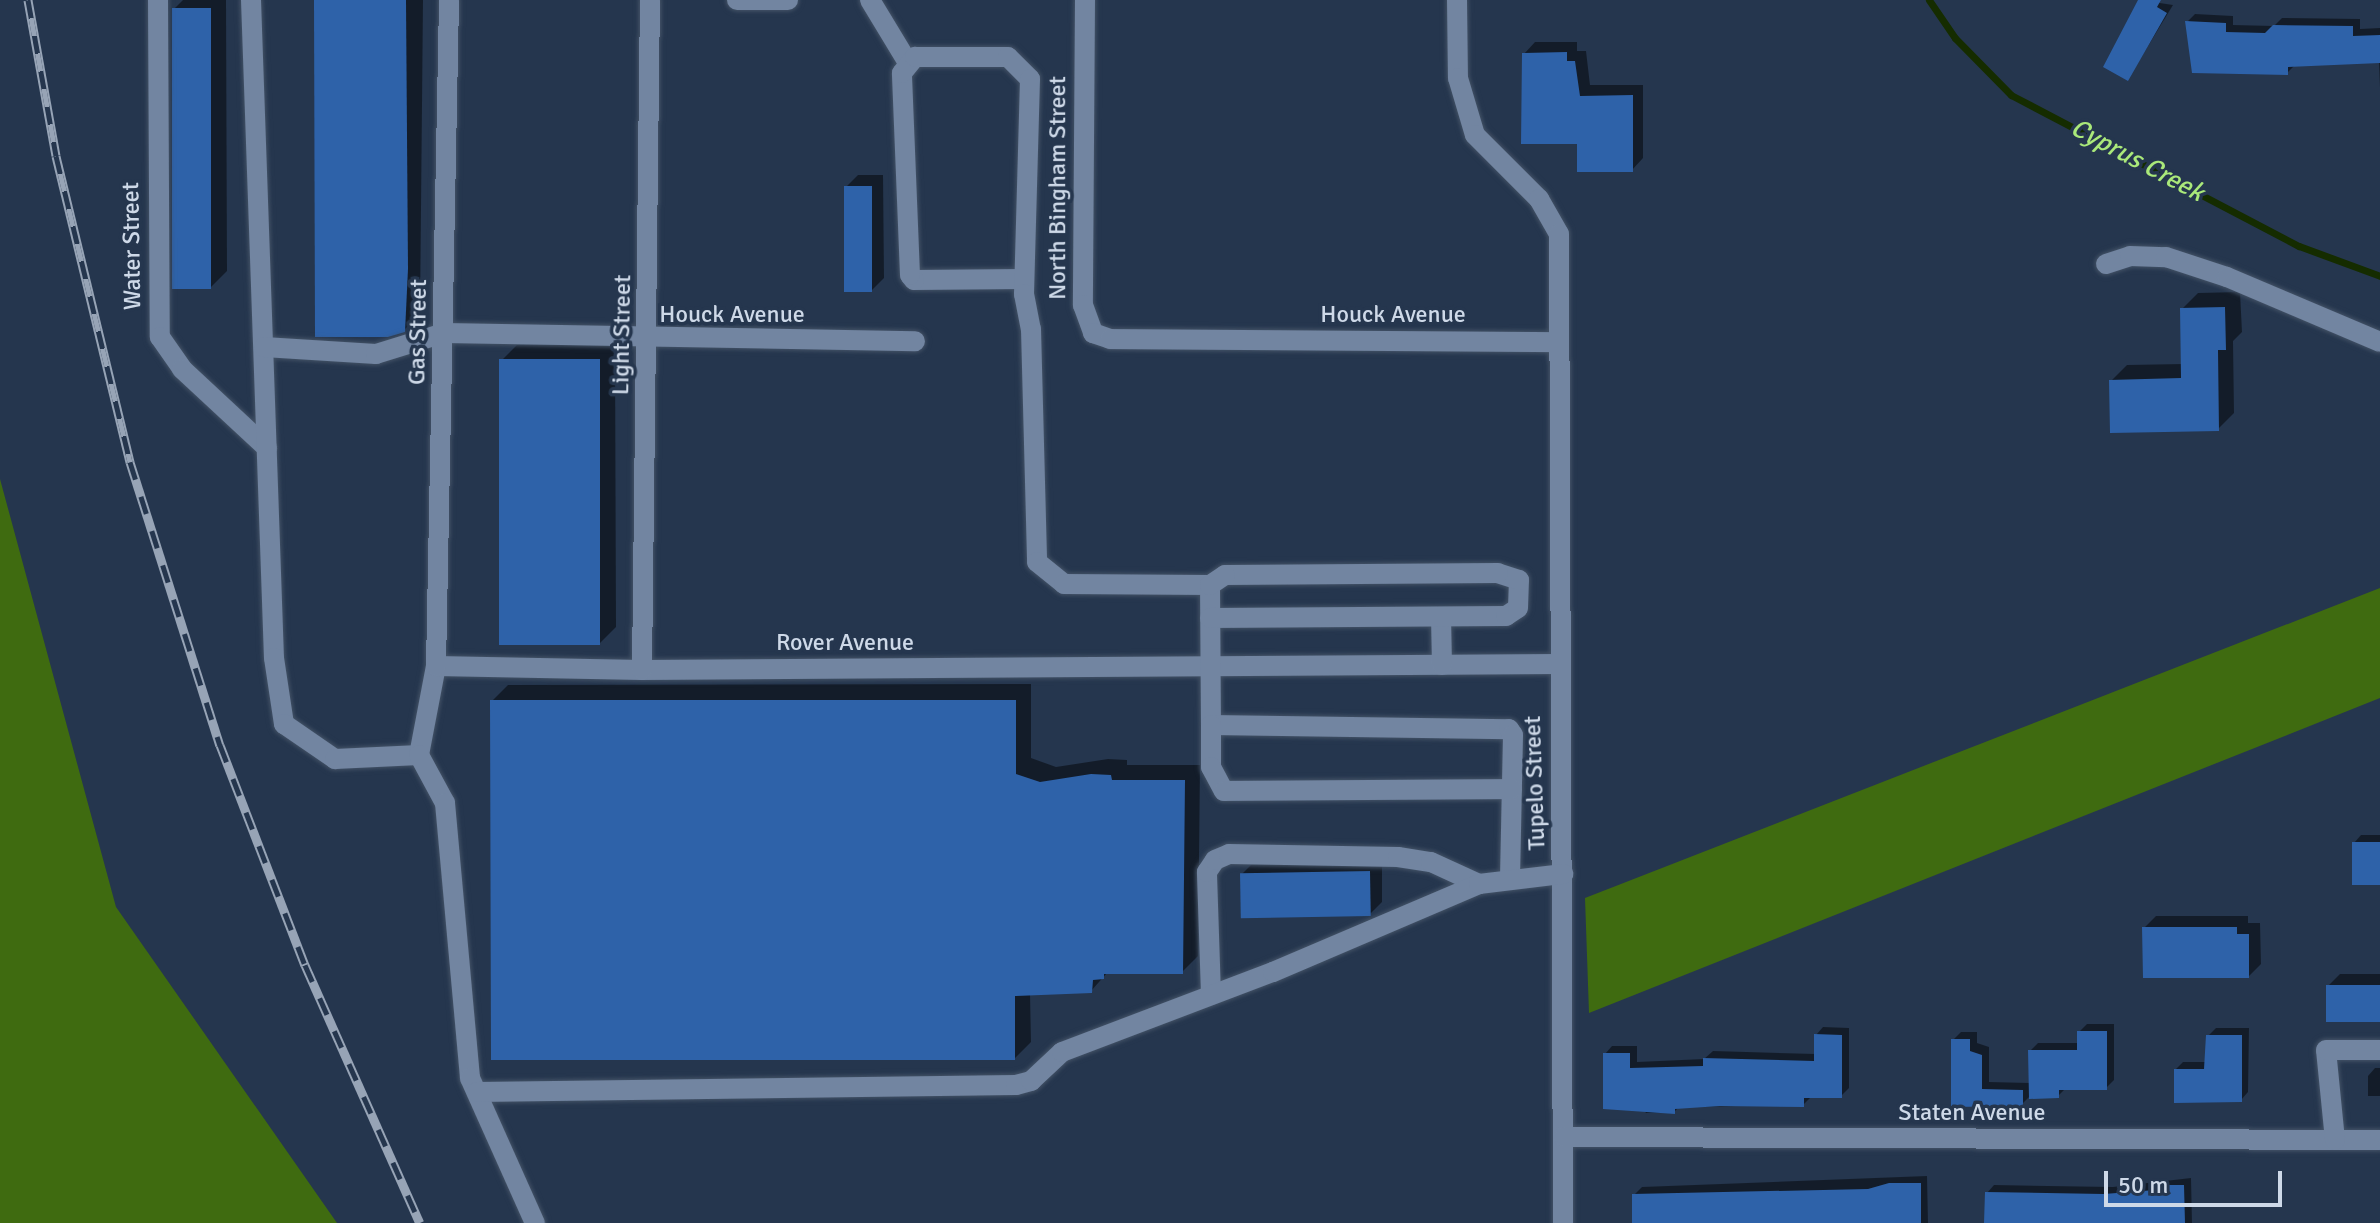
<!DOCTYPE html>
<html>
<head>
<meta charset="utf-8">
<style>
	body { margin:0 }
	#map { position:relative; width:2380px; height:1223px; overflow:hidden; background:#25364e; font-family:Signika,sans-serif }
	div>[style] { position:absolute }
	.forest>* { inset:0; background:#3f6b10 }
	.shadow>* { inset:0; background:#0007 }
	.stream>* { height:7px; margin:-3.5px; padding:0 3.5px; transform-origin:3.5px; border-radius:3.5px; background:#152c00 }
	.building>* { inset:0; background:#2e62a9; transform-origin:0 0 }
	.roads { filter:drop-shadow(0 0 2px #435266) drop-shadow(0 0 2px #435266) }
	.minor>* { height:20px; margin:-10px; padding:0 10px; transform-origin:10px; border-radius:10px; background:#7285a1 }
	.rail>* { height:9px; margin-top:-4.5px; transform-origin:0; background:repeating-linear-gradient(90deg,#25364e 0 18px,#97a4b6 0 36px); box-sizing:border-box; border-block:2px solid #97a4b6 }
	span { translate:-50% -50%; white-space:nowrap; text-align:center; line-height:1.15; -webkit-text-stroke:7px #25364e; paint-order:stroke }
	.street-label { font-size:24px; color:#ced9e8 }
	.water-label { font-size:26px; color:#aae97a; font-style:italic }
	.scale { position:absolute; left:2104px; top:1171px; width:178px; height:36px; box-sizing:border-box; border:4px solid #ced9e8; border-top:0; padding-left:10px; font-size:24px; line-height:28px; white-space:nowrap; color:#ced9e8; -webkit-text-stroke:6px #25364e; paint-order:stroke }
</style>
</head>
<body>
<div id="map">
	<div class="forest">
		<i style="clip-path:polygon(0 479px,116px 907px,337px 1223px,0 1223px)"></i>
		<i style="clip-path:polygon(2380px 588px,2380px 698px,1589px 1013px,1585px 898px)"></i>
	</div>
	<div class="shadow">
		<i style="clip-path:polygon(183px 0,226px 0,227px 271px,211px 287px,174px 9px)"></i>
		<i style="clip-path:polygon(316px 0,423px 0,420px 314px,404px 330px)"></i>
		<i style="clip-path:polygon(2140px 0,2173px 5px,2128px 79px)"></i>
		<i style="clip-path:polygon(2195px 14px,2233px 16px,2233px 25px,2274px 26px,2282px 18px,2360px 19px,2360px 29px,2380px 28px,2380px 88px,2379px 61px,2295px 65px,2287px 73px,2188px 21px)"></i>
		<i style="clip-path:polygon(1535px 42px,1577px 42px,1577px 51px,1586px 51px,1590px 85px,1643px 85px,1643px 158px,1632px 170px,1579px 142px,1524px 54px)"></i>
		<i style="clip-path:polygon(858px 175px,883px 175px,884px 278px,872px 290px,846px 187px)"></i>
		<i style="clip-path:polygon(2240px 292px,2242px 332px,2233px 341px,2234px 413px,2218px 429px,2111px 381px,2127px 365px,2183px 364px,2182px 309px,2198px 293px)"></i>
		<i style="clip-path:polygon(615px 344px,616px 627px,600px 643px,501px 361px,517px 345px)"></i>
		<i style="clip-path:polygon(1031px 684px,1031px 758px,1056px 767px,1108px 759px,1127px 760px,1127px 765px,1200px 765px,1198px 956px,1182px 972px,1107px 973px,1091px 991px,1030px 993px,1031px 1042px,1015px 1058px,492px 701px,508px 685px)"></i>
		<i style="clip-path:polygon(2361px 835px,2380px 835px,2380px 883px,2354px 843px)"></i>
		<i style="clip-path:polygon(1382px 860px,1382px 902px,1370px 914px,1242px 874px,1254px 862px)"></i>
		<i style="clip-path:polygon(2156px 916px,2248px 916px,2248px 923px,2260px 923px,2261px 964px,2249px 976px,2144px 928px)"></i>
		<i style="clip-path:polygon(2340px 974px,2380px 974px,2380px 1020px,2328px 986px)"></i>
		<i style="clip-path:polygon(2087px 1024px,2114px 1024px,2114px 1080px,2106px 1088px,2066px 1088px,2058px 1096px,2029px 1097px,2022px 1104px,1953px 1105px,1953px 1040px,1961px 1032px,1977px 1032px,1977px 1043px,1989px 1047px,1989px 1082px,2030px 1083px,2030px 1051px,2038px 1043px,2079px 1043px,2079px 1032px)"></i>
		<i style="clip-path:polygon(1823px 1027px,1849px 1028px,1849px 1088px,1841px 1096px,1811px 1097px,1803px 1105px,1679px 1107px,1674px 1112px,1646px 1113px,1605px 1054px,1612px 1046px,1637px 1046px,1637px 1062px,1704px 1059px,1713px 1051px,1816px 1054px,1816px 1035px)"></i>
		<i style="clip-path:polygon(2216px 1028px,2249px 1028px,2248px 1092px,2241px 1100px,2176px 1069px,2183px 1062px,2206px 1062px,2208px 1036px)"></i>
		<i style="clip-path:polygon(2375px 1068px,2380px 1068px,2380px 1096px,2368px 1096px,2368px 1076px)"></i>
		<i style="clip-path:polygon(1927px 1176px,1928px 1223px,1634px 1223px,1634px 1195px,1642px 1187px)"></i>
		<i style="clip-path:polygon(2191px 1178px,2192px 1223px,1986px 1223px,1987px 1193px,1994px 1185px,2113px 1187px)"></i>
	</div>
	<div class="stream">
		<i style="left:1929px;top:0;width:46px;rotate:55.6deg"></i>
		<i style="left:1955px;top:38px;width:80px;rotate:45.5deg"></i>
		<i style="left:2011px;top:95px;width:325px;rotate:27.7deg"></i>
		<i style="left:2299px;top:246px;width:86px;rotate:20.3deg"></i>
	</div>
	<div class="building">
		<i style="clip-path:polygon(314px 0,406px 0,408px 269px,405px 332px,388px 337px,315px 337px)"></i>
		<i style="clip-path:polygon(2138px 0,2161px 0,2157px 7px,2167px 13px,2128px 81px,2103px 67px)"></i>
		<i style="left:211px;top:8px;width:281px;height:39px;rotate:90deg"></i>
		<i style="clip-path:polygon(2185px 21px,2226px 23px,2226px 32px,2265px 33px,2273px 25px,2353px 26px,2353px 36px,2380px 35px,2380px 63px,2288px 67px,2288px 75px,2192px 73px)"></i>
		<i style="clip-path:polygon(1567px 52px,1567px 61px,1575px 61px,1580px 96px,1633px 95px,1633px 172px,1577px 172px,1577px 144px,1521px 144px,1522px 53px)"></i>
		<i style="left:844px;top:186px;width:28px;height:106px"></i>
		<i style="clip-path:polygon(2225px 307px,2226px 350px,2218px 350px,2219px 431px,2110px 433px,2109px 380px,2181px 378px,2180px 308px)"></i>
		<i style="left:600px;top:359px;width:286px;height:101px;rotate:90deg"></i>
		<i style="clip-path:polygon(490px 700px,1016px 700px,1016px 774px,1040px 782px,1091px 774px,1111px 775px,1112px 780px,1185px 780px,1183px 974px,1104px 974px,1104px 979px,1093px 980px,1092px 993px,1015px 996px,1015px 1060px,491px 1060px)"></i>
		<i style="left:2352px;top:842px;width:28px;height:43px"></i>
		<i style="left:1370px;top:871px;width:45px;height:130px;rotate:89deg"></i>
		<i style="clip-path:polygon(2142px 927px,2237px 927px,2237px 934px,2249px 934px,2249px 978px,2143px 978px)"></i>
		<i style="left:2326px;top:985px;width:54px;height:37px"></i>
		<i style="clip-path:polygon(2077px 1031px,2107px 1031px,2107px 1090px,2059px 1090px,2059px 1098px,2029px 1099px,2028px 1050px,2077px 1050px)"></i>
		<i style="clip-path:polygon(1814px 1034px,1842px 1035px,1842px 1098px,1804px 1098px,1804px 1107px,1720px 1106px,1675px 1109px,1675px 1114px,1603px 1109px,1603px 1053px,1630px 1053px,1630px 1068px,1703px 1066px,1703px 1058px,1814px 1061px)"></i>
		<i style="clip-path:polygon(2206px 1035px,2242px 1035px,2242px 1102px,2174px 1103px,2174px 1069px,2204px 1069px)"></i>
		<i style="clip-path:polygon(1951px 1039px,1970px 1039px,1970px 1051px,1982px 1055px,1982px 1089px,2023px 1090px,2023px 1106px,1951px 1107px)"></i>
		<i style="clip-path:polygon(1889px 1183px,1921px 1183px,1921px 1223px,1632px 1223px,1632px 1194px,1868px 1189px)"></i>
		<i style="clip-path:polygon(2155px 1185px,2184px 1185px,2185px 1223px,1984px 1223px,1985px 1192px,2104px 1194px,2155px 1190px)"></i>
	</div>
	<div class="roads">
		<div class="minor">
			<i style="left:158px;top:0;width:337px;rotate:89.7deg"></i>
			<i style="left:160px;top:337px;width:39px;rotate:55deg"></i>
			<i style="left:182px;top:369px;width:116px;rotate:42.9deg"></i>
			<i style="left:251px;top:0;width:658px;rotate:88deg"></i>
			<i style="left:274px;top:658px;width:67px;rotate:81.4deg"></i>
			<i style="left:284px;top:724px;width:62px;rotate:34.5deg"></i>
			<i style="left:335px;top:759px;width:84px;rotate:-2.7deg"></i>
			<i style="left:419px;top:755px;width:91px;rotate:-79.2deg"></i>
			<i style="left:436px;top:666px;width:206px;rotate:1.1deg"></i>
			<i style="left:642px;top:670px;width:916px;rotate:-0.38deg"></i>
			<i style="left:737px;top:0;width:51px"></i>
			<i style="left:870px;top:0;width:71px;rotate:58.8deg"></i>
			<i style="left:1085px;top:0;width:305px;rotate:90.4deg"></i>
			<i style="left:1083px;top:305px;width:30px;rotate:70deg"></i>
			<i style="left:1093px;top:333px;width:18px;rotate:19deg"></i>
			<i style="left:1110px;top:339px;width:448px;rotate:0.4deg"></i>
			<i style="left:1457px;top:0;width:78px;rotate:89.3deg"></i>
			<i style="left:1458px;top:78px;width:59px;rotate:73.4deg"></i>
			<i style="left:1475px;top:135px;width:91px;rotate:45deg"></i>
			<i style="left:1539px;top:199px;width:40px;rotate:60.3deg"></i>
			<i style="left:1559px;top:234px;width:989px;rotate:89.77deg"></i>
			<i style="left:2106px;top:264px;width:25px;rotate:-18deg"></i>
			<i style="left:2130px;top:256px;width:36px;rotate:2deg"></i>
			<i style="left:2166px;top:257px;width:64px;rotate:18.2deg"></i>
			<i style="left:2227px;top:277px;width:166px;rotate:23deg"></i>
			<i style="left:1024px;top:279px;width:110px;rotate:179.5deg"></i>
			<i style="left:914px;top:280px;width:6px;rotate:-129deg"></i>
			<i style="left:910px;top:275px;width:202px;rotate:-92.3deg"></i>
			<i style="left:902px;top:73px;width:21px;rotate:-51deg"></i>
			<i style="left:915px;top:57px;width:93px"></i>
			<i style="left:1008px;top:57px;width:31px;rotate:45deg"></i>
			<i style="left:1030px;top:79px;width:215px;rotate:91.6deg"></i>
			<i style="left:1024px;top:294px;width:36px;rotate:79deg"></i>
			<i style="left:1031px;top:329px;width:233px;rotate:88.5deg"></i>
			<i style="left:1037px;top:562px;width:35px;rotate:39deg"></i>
			<i style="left:1064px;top:584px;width:146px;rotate:0.4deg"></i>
			<i style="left:1210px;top:585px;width:140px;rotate:89.6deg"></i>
			<i style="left:1211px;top:725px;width:298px;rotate:0.8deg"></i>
			<i style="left:1509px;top:729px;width:7px;rotate:56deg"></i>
			<i style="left:1513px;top:735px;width:144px;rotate:91.2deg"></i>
			<i style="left:264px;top:347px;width:112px;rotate:3.6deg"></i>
			<i style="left:376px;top:354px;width:71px;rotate:-17.2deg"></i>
			<i style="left:444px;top:333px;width:471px;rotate:1deg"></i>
			<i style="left:1441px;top:617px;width:48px;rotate:88.8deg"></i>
			<i style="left:1210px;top:618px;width:296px;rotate:-0.4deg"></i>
			<i style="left:1506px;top:616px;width:14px;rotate:-34deg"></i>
			<i style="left:1518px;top:608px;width:28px;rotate:-88deg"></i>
			<i style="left:1519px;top:580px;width:22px;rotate:-162deg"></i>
			<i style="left:1498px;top:573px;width:273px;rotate:179.6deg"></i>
			<i style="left:1225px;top:575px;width:18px;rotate:146deg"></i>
			<i style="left:436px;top:666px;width:666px;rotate:-88.88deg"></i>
			<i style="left:642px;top:670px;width:670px;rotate:-89.32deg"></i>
			<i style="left:1211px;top:725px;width:42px;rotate:90deg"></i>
			<i style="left:1211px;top:767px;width:27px;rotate:62deg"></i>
			<i style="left:1224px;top:791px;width:288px;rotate:-0.4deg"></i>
			<i style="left:419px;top:755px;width:55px;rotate:61.6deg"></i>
			<i style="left:445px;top:803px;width:276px;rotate:84.8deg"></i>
			<i style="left:470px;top:1078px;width:159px;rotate:65.9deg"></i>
			<i style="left:1211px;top:995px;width:123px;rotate:-91.9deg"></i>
			<i style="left:1207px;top:872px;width:14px;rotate:-56deg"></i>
			<i style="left:1215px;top:860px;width:15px;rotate:-23deg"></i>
			<i style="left:1229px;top:854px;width:169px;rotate:1deg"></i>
			<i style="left:1398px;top:857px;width:33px;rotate:9deg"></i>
			<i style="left:1431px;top:862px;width:53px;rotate:24.6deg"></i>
			<i style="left:477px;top:1092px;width:539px;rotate:-0.74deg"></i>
			<i style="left:1016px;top:1085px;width:16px;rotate:-15deg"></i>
			<i style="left:1031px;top:1081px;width:42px;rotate:-43.1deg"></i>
			<i style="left:1062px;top:1052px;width:226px;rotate:-20.8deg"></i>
			<i style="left:1273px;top:972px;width:224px;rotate:-23.1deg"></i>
			<i style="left:1479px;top:884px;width:85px;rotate:-6.8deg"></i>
			<i style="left:1564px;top:1137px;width:816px;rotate:0.21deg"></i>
			<i style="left:2335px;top:1140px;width:90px;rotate:-95.7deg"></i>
			<i style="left:2326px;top:1050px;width:54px"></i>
		</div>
	</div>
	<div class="rail">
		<i style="left:28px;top:0;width:158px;rotate:79.8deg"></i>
		<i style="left:56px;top:156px;width:315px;rotate:76.4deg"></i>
		<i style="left:130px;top:462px;width:297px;rotate:72.4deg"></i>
		<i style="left:220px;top:745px;width:236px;rotate:68.9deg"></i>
		<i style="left:305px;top:965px;width:282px;rotate:66deg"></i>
	</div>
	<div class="street-label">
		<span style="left:1058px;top:188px;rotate:-90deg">North Bingham Street</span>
		<span style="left:132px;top:246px;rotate:-91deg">Water Street</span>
		<span style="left:732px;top:315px">Houck Avenue</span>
		<span style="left:1393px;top:315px">Houck Avenue</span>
		<span style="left:418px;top:332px;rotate:-89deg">Gas Street</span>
		<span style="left:622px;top:335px;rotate:-89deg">Light Street</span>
		<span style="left:845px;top:643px">Rover Avenue</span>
		<span style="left:1535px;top:783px;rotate:-92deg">Tupelo Street</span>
		<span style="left:1972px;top:1113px">Staten Avenue</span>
	</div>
	<div class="water-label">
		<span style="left:2137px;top:161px;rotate:28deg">Cyprus Creek</span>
	</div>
	<div class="scale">50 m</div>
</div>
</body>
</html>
